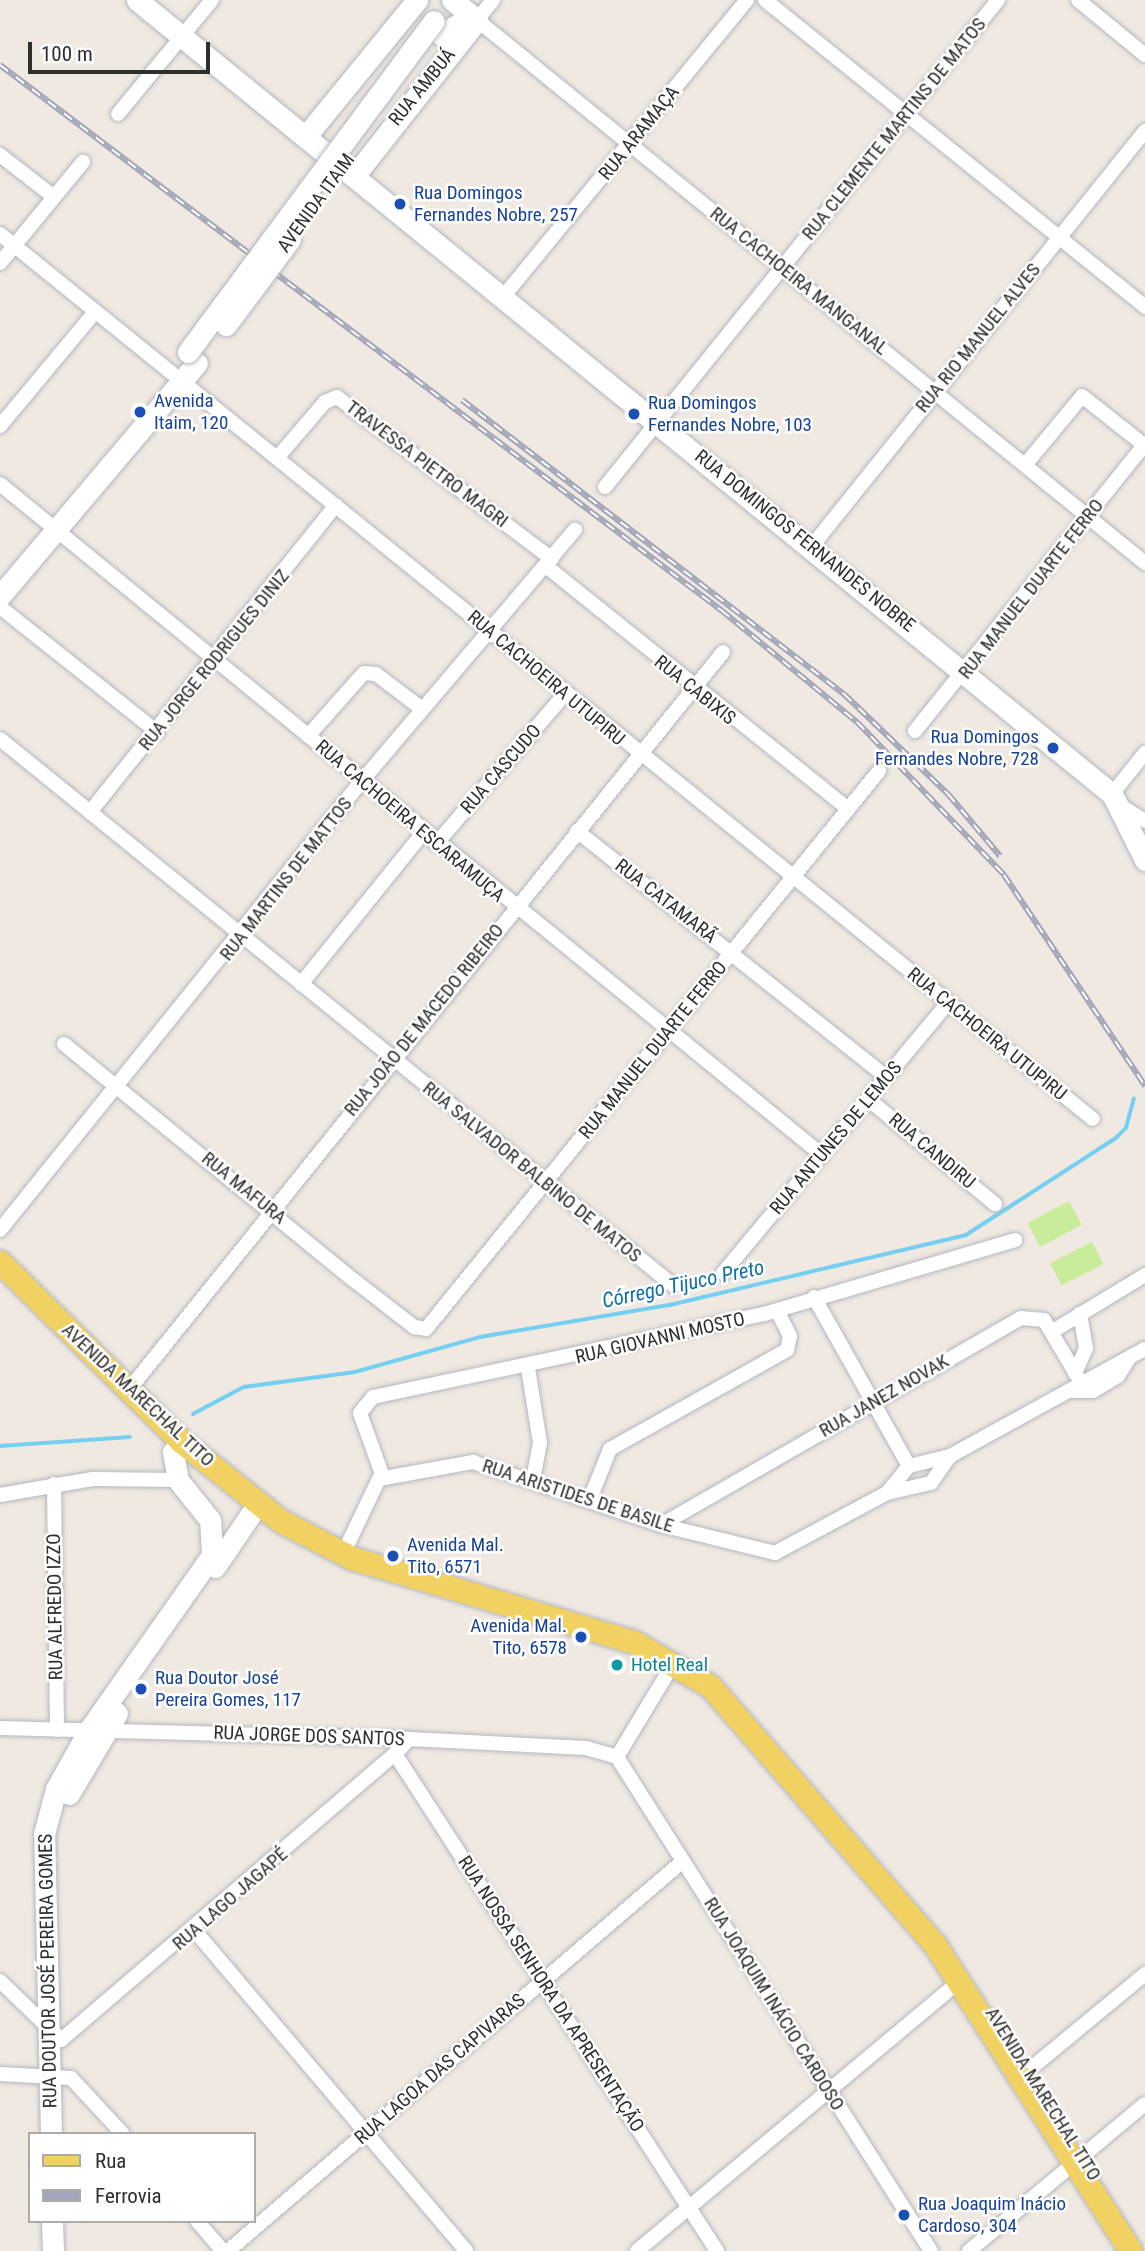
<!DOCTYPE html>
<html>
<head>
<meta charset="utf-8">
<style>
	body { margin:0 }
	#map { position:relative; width:1145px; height:2251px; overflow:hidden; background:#efe9e1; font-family:"Roboto Condensed",sans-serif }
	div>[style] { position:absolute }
	.pitch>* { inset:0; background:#c9ec9a; transform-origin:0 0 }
	.stream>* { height:3.5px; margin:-1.75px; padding:0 1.75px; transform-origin:1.75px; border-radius:1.75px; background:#75cff0 }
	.roads { filter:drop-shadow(0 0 2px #b4b7c1) drop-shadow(0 0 2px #b4b7c1) }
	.street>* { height:14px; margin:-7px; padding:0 7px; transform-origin:7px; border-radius:7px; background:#fff }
	.secondary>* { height:21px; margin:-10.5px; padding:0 10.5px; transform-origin:10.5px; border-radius:10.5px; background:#fff }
	.primary>* { height:23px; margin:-11.5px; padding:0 11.5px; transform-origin:11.5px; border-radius:11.5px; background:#f2d163 }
	.rail>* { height:6px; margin-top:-3px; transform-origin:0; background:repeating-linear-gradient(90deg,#fff 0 10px,#a3a6b8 0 20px); box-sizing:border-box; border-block:2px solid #a3a6b8 }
	.bridges { filter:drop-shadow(0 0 2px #b4b7c1) drop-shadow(0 0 2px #b4b7c1) }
	.secondary-bridge>* { height:21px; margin:-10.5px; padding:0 10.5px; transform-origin:10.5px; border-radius:10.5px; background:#fff }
	.dots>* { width:19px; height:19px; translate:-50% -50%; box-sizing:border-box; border:4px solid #fff; border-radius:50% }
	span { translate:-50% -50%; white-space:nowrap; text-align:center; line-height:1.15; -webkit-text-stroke:5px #fff; paint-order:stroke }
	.street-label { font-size:19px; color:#2e2e2e }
	.transit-label { font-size:19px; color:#164399 }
	.left { translate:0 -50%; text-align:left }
	.right { translate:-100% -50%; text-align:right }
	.culture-label { font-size:19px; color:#0d838f }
	.water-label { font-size:21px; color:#0d6fa3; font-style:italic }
	.legend { position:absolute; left:28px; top:2132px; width:228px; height:91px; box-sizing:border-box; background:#fff; border:2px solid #ababab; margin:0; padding:9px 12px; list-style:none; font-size:21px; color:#2e2e2e }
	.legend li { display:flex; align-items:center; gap:14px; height:35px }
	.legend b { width:35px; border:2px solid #ababab }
	.scale { position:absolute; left:28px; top:42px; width:182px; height:32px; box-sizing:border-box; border:4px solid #2e2e2e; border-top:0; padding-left:9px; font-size:21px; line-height:24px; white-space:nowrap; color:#2e2e2e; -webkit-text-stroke:5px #fff; paint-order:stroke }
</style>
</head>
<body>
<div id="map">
	<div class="pitch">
		<i style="left:1069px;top:1201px;width:27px;height:47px;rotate:62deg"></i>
		<i style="left:1092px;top:1242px;width:25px;height:47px;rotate:63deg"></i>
	</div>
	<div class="stream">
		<i style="left:193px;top:1414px;width:58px;rotate:-27.9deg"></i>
		<i style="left:244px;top:1387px;width:112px;rotate:-7.7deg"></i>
		<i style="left:355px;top:1372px;width:130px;rotate:-15.6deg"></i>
		<i style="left:480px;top:1337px;width:193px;rotate:-9.6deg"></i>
		<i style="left:670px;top:1305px;width:304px;rotate:-13.3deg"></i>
		<i style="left:966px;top:1235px;width:179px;rotate:-32.9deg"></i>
		<i style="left:1116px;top:1138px;width:14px;rotate:-45deg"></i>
		<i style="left:1126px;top:1128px;width:30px;rotate:-75deg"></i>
		<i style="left:0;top:1446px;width:130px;rotate:-4deg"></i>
	</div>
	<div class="roads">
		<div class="street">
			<i style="left:493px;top:0;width:26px;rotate:129deg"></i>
			<i style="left:477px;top:20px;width:861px;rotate:39.11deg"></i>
			<i style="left:765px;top:0;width:489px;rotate:38.9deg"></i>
			<i style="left:1078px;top:0;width:87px;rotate:39.4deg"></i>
			<i style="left:118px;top:114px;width:148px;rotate:-50.5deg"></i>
			<i style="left:0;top:155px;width:68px;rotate:37.9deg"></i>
			<i style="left:0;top:234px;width:1406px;rotate:39deg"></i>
			<i style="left:0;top:263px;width:131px;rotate:-50.6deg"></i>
			<i style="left:503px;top:297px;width:384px;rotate:-50.6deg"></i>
			<i style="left:0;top:426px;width:148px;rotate:-50.2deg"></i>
			<i style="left:277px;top:458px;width:74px;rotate:-49.4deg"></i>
			<i style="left:325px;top:402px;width:13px;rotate:-23deg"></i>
			<i style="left:337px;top:397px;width:269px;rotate:37deg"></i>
			<i style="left:1025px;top:465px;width:89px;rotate:-50.4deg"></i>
			<i style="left:1082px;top:396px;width:79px;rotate:38.3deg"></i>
			<i style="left:0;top:484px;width:1061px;rotate:39.22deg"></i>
			<i style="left:605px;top:487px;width:626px;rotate:-51.1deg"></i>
			<i style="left:812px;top:546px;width:532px;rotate:-51.26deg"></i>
			<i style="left:546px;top:566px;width:388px;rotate:38.8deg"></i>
			<i style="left:0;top:607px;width:201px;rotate:38.5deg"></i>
			<i style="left:915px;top:731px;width:368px;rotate:-51.3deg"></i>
			<i style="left:308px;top:736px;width:84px;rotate:-48.4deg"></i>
			<i style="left:364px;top:673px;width:12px;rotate:5deg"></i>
			<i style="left:376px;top:674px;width:58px;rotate:37.3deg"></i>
			<i style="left:0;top:739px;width:868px;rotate:39.06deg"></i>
			<i style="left:1112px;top:794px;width:53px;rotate:-51.2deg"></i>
			<i style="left:1121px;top:806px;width:28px;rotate:32deg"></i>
			<i style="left:90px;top:812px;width:393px;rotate:-51.3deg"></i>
			<i style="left:577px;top:831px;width:395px;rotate:38.5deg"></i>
			<i style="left:436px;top:844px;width:198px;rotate:-49.3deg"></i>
			<i style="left:301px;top:984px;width:194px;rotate:-51.1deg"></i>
			<i style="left:64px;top:1044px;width:375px;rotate:39.2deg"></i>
			<i style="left:355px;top:1281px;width:75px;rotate:37.9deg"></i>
			<i style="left:414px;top:1327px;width:12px;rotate:9deg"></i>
			<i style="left:426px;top:1329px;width:719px;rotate:-50.93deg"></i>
			<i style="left:868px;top:1099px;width:165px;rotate:39.6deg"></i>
			<i style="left:0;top:1230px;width:575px;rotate:-51.14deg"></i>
			<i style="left:361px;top:782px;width:331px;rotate:-49.7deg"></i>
			<i style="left:723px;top:1273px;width:351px;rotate:-50.2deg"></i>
			<i style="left:814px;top:1297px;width:194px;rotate:60.7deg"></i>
			<i style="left:1053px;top:1331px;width:108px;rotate:-31.3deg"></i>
			<i style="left:528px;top:1368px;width:76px;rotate:80.9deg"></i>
			<i style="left:540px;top:1443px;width:37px;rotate:101deg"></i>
			<i style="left:1075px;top:1373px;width:27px;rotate:-66deg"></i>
			<i style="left:1086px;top:1348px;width:35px;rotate:-100deg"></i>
			<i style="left:1069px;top:1391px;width:24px"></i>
			<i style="left:1093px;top:1391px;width:29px;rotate:-31deg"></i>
			<i style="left:1118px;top:1376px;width:19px;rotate:-58deg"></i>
			<i style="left:127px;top:1392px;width:950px;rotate:-51.15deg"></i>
			<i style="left:383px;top:1477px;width:68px;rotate:-109.8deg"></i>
			<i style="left:360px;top:1413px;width:21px;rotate:-51deg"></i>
			<i style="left:373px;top:1397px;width:400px;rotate:-12deg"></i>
			<i style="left:764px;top:1314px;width:262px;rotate:-16.4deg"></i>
			<i style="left:54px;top:1484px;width:246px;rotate:89.3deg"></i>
			<i style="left:887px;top:1493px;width:45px;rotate:-12.8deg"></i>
			<i style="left:931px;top:1483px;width:33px;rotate:-55deg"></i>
			<i style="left:0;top:1495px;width:94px;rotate:-9.8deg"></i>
			<i style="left:93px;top:1479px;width:85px;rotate:0.7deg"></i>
			<i style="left:590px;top:1499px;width:54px;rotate:-68.2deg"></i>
			<i style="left:610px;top:1449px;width:203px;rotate:-29.2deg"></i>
			<i style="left:787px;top:1350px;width:14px;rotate:-78deg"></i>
			<i style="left:790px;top:1336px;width:28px;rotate:-117deg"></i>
			<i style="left:661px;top:1525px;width:415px;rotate:-29.9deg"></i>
			<i style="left:1021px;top:1318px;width:23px;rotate:5deg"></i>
			<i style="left:1044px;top:1320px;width:74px;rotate:59.3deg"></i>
			<i style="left:343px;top:1554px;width:83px;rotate:-64.4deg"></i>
			<i style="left:379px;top:1479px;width:96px;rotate:-10.3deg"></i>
			<i style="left:473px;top:1462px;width:198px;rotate:18.5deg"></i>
			<i style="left:661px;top:1525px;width:117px;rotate:13.8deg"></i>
			<i style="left:775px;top:1553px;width:127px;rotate:-28.2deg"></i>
			<i style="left:887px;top:1493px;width:35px;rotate:-51deg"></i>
			<i style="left:909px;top:1466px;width:42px;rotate:-13.7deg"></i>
			<i style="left:950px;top:1456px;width:222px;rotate:-28.8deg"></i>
			<i style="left:0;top:1728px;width:409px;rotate:1.5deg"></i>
			<i style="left:409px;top:1739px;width:177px;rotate:2.9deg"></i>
			<i style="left:586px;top:1748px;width:32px;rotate:16deg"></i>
			<i style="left:617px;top:1757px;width:585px;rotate:57.56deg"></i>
			<i style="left:409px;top:1739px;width:21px;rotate:133deg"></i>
			<i style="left:395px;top:1754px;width:592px;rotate:57.06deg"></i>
			<i style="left:617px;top:1757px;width:112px;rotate:-58.9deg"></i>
			<i style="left:195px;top:1931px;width:419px;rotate:49.7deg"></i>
			<i style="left:0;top:1981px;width:85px;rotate:44deg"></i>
			<i style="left:61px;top:2040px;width:440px;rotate:-40.6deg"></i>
			<i style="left:1029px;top:2070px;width:151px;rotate:-39.6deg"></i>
			<i style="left:0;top:2074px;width:71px;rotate:3.2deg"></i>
			<i style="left:71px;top:2078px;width:76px;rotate:47.1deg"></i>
			<i style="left:197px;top:2221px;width:40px;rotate:49deg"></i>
			<i style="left:228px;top:2251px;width:599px;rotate:-40.6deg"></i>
			<i style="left:637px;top:2251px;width:416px;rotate:-39.9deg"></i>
			<i style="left:969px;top:2251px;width:229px;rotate:-39.9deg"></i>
		</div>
		<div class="secondary">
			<i style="left:137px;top:0;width:1257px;rotate:39.16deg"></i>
			<i style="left:1112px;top:794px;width:74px;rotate:63.4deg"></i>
			<i style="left:441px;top:35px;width:36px;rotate:-32deg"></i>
			<i style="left:306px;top:136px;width:176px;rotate:-50.8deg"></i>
			<i style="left:354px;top:176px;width:199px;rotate:-51.7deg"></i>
			<i style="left:477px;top:20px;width:32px;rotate:-141deg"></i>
			<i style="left:0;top:596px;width:305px;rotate:-49.8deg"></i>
			<i style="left:215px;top:1567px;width:78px;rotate:-55.9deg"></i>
			<i style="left:69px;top:1794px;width:94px;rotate:-59.3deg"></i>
			<i style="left:51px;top:2134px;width:300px;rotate:-91.3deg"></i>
			<i style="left:44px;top:1834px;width:47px;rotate:-75.1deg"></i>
			<i style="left:56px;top:1789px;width:68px;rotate:-60.8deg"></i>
			<i style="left:89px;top:1730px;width:214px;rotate:-54.9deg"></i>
			<i style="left:212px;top:1555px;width:35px;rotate:-93deg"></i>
			<i style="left:210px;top:1520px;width:51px;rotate:-128.7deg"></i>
			<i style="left:178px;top:1480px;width:29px;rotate:-100deg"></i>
			<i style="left:52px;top:2221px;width:30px;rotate:88deg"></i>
		</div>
		<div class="primary">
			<i style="left:0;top:1262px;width:255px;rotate:44.7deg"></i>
			<i style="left:181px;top:1441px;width:128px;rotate:38.7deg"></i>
			<i style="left:281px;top:1521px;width:80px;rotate:27.5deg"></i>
			<i style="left:352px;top:1558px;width:294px;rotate:16.6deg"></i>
			<i style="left:634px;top:1642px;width:88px;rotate:30.1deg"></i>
			<i style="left:710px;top:1686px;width:343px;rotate:49deg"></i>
			<i style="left:935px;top:1945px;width:363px;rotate:57.4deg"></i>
		</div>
	</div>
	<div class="rail">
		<i style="left:0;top:65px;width:904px;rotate:37.09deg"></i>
		<i style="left:721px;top:610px;width:176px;rotate:39.5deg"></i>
		<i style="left:857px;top:722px;width:212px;rotate:46.1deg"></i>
		<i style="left:1004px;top:875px;width:254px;rotate:56.2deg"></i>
		<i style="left:462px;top:400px;width:482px;rotate:37.6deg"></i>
		<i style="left:844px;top:694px;width:144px;rotate:43.9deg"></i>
		<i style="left:948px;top:794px;width:81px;rotate:50deg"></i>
	</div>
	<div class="bridges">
		<div class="secondary-bridge">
			<i style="left:226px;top:325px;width:107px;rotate:-53.3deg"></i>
			<i style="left:188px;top:352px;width:412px;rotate:-53.4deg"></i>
		</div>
	</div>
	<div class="dots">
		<i style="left:400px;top:204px;background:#1a4fb4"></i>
		<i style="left:140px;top:412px;background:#1a4fb4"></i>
		<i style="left:634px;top:414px;background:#1a4fb4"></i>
		<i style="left:1053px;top:748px;background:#1a4fb4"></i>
		<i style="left:393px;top:1556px;background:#1a4fb4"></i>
		<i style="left:581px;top:1637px;background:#1a4fb4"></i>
		<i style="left:617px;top:1665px;background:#0f9aa8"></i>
		<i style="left:141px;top:1689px;background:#1a4fb4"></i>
		<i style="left:904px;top:2215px;background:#1a4fb4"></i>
	</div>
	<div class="street-label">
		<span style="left:422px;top:87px;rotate:-51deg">RUA AMBUÁ</span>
		<span style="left:894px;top:129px;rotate:-51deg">RUA CLEMENTE MARTINS DE MATOS</span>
		<span style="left:639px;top:133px;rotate:-51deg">RUA ARAMAÇA</span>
		<span style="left:316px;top:203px;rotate:-54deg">AVENIDA ITAIM</span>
		<span style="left:799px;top:281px;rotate:39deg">RUA CACHOEIRA MANGANAL</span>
		<span style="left:978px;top:338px;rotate:-51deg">RUA RIO MANUEL ALVES</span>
		<span style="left:427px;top:464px;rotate:37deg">TRAVESSA PIETRO MAGRI</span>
		<span style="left:805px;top:541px;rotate:39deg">RUA DOMINGOS FERNANDES NOBRE</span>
		<span style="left:1031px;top:589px;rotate:-52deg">RUA MANUEL DUARTE FERRO</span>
		<span style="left:214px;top:660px;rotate:-51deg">RUA JORGE RODRIGUES DINIZ</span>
		<span style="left:546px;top:678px;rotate:40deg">RUA CACHOEIRA UTUPIRU</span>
		<span style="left:695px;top:690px;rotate:39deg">RUA CABIXIS</span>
		<span style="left:501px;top:769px;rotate:-49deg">RUA CASCUDO</span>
		<span style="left:410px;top:821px;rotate:40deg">RUA CACHOEIRA ESCARAMUÇA</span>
		<span style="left:286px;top:879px;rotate:-52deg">RUA MARTINS DE MATTOS</span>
		<span style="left:666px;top:901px;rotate:38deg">RUA CATAMARÃ</span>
		<span style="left:424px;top:1020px;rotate:-51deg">RUA JOÃO DE MACEDO RIBEIRO</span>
		<span style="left:987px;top:1034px;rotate:39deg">RUA CACHOEIRA UTUPIRU</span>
		<span style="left:653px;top:1050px;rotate:-51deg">RUA MANUEL DUARTE FERRO</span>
		<span style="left:836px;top:1138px;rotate:-50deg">RUA ANTUNES DE LEMOS</span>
		<span style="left:932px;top:1151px;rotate:40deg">RUA CANDIRU</span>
		<span style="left:532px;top:1172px;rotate:39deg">RUA SALVADOR BALBINO DE MATOS</span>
		<span style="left:244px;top:1188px;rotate:39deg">RUA MAFURA</span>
		<span style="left:660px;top:1338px;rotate:-13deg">RUA GIOVANNI MOSTO</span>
		<span style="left:138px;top:1395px;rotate:43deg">AVENIDA MARECHAL TITO</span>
		<span style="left:884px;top:1396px;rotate:-30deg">RUA JANEZ NOVAK</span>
		<span style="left:578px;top:1496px;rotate:18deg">RUA ARISTIDES DE BASILE</span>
		<span style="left:55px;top:1607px;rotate:-91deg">RUA ALFREDO IZZO</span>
		<span style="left:309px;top:1736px;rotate:2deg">RUA JORGE DOS SANTOS</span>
		<span style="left:230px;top:1899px;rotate:-41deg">RUA LAGO JAGAPÉ</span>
		<span style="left:48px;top:1971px;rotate:-91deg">RUA DOUTOR JOSÉ PEREIRA GOMES</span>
		<span style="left:551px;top:1994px;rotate:57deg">RUA NOSSA SENHORA DA APRESENTAÇÃO</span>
		<span style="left:774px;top:2004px;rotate:58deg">RUA JOAQUIM INÁCIO CARDOSO</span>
		<span style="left:440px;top:2069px;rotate:-41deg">RUA LAGOA DAS CAPIVARAS</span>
		<span style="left:1043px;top:2094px;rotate:58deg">AVENIDA MARECHAL TITO</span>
	</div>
	<div class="transit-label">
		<span class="left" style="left:414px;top:204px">Rua Domingos<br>Fernandes Nobre, 257</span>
		<span class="left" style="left:154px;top:412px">Avenida<br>Itaim, 120</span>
		<span class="left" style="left:648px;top:414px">Rua Domingos<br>Fernandes Nobre, 103</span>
		<span class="right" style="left:1039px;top:748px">Rua Domingos<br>Fernandes Nobre, 728</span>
		<span class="left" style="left:407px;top:1556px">Avenida Mal.<br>Tito, 6571</span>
		<span class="right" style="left:567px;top:1637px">Avenida Mal.<br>Tito, 6578</span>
		<span class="left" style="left:155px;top:1689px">Rua Doutor José<br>Pereira Gomes, 117</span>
		<span class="left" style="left:918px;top:2215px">Rua Joaquim Inácio<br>Cardoso, 304</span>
	</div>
	<div class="culture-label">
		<span class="left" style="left:631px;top:1665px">Hotel Real</span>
	</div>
	<div class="water-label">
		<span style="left:683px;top:1284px;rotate:-12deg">Córrego Tijuco Preto</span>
	</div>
	<ul class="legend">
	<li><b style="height:9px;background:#f2d163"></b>Rua</li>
	<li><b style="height:9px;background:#a3a6b8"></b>Ferrovia</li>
	</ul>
	<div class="scale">100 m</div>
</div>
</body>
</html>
